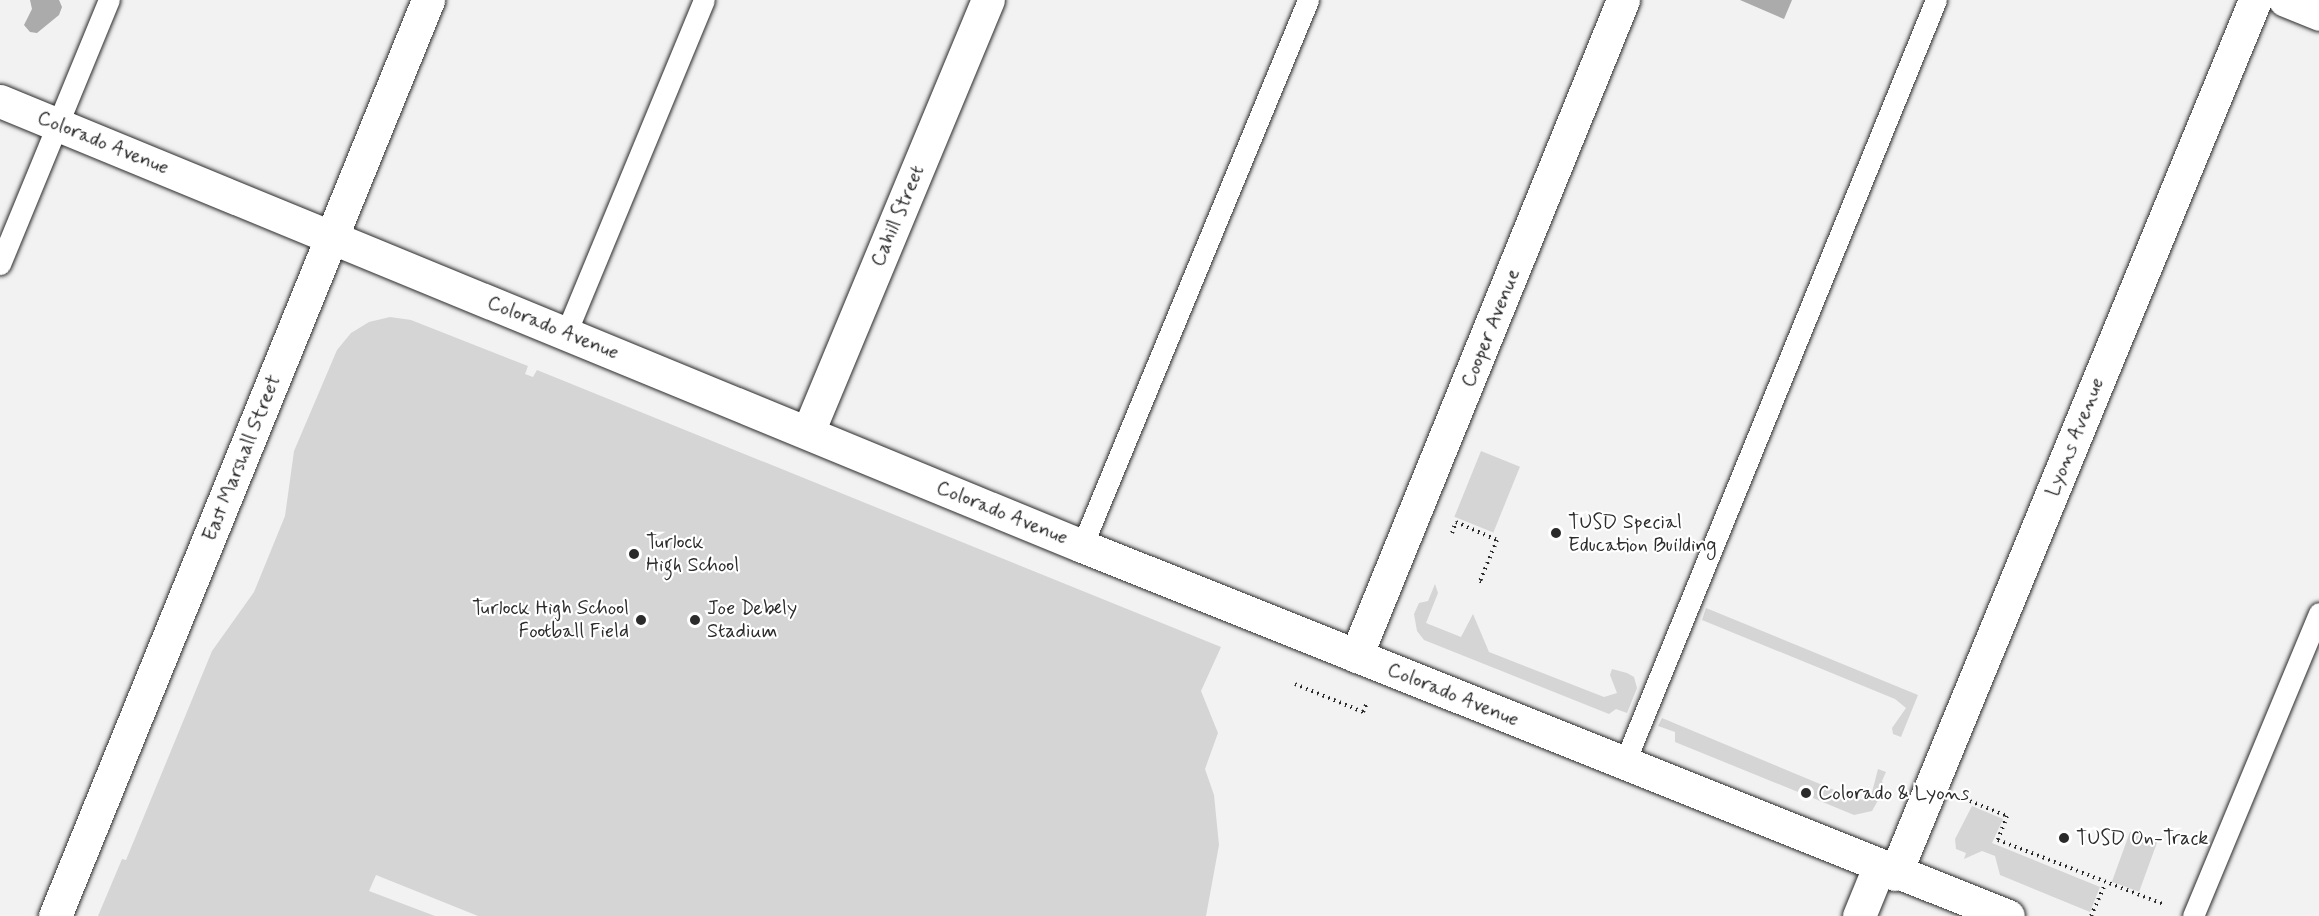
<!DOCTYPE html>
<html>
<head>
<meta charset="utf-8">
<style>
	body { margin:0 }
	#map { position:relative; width:2319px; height:916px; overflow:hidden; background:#f2f2f2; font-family:Mynerve,sans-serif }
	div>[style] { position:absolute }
	.green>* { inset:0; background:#d5d5d5; transform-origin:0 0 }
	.water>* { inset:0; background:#ababab }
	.path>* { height:4px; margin-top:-2px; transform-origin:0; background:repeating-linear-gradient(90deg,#2b2b2b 0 1.5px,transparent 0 6px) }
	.roads { filter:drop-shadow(0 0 2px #2b2b2b) drop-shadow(0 0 2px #2b2b2b) }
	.lane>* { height:21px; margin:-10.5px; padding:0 10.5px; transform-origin:10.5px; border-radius:10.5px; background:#fff }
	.street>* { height:33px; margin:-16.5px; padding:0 16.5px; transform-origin:16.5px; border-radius:16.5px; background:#fff }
	.dots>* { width:16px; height:16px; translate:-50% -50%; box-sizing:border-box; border:3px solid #fff; border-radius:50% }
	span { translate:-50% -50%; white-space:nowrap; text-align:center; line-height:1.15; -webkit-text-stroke:4.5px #fff; paint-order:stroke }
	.street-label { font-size:20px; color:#2b2b2b }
	.poi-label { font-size:20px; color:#2b2b2b }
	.left { translate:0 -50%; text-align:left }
	.right { translate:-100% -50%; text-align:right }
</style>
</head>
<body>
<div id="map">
	<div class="green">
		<i style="clip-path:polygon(390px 317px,411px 320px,528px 366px,525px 374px,533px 377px,537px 370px,1221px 647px,1201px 691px,1218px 733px,1205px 769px,1214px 795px,1219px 845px,1206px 916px,478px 916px,376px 875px,369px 891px,435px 916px,98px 916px,122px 859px,126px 860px,212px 651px,254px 592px,285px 516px,294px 451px,337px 350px,351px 333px,369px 322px)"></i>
		<i style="left:1481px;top:451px;width:42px;height:71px;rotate:22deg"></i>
		<i style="clip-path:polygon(1435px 584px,1438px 593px,1426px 623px,1461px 637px,1473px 614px,1489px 652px,1604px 697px,1617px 693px,1610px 675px,1612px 669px,1627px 673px,1634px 677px,1637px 688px,1627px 713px,1616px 709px,1609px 714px,1424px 640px,1417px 631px,1414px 614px,1419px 603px,1428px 601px)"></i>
		<i style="clip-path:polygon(1706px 608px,1918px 695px,1901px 737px,1893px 734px,1892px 728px,1906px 708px,1895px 699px,1702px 620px)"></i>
		<i style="clip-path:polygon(1662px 718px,1856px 799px,1870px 800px,1878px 769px,1886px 772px,1882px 781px,1885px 788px,1872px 811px,1854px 815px,1813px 798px,1814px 793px,1801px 787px,1798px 792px,1675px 742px,1675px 732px,1658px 726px)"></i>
		<i style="clip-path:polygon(1972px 806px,2003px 819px,1992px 843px,2100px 887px,2090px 912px,2000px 875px,1995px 856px,1982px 851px,1964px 859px,1966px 853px,1956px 849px,1955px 839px)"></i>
		<i style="left:2130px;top:832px;width:29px;height:53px;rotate:20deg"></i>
	</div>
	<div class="water">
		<i style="clip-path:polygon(30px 0,59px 0,62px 7px,59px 15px,37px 33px,30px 32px,24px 25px,32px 9px)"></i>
		<i style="clip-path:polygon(1740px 0,1792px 0,1784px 19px)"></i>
	</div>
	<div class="path">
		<i style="left:1452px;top:533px;width:12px;rotate:-70deg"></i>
		<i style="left:1456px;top:522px;width:45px;rotate:23.7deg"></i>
		<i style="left:1497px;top:540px;width:44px;rotate:112.5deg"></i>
		<i style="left:1480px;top:581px;width:4px;rotate:27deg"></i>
		<i style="left:1295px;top:684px;width:74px;rotate:22.4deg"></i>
		<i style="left:1363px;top:712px;width:10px;rotate:-66deg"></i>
		<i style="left:1970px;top:801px;width:40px;rotate:22deg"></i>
		<i style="left:2007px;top:816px;width:26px;rotate:111deg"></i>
		<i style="left:1998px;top:840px;width:177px;rotate:21.2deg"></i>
		<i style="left:2091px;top:916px;width:35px;rotate:-66deg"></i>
	</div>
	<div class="roads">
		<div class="lane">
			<i style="left:0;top:264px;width:286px;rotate:-67.6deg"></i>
			<i style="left:566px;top:333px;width:360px;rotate:-67.5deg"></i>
			<i style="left:1082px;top:546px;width:591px;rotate:-67.51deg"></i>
			<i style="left:1624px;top:764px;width:825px;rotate:-67.79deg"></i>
			<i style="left:2193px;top:916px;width:328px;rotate:-67.4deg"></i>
		</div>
		<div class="street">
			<i style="left:2285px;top:0;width:37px;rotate:22deg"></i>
			<i style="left:0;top:101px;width:1170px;rotate:22.36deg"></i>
			<i style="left:1082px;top:546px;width:997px;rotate:21.78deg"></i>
			<i style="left:808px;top:432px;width:468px;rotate:-67.4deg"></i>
			<i style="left:1356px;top:656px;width:708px;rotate:-67.85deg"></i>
			<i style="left:1895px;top:874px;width:945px;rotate:-67.61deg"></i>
			<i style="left:55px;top:916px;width:989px;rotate:-67.84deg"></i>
			<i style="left:1859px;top:916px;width:53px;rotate:-67.8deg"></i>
		</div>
	</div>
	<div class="dots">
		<i style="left:1556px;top:533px;background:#2b2b2b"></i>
		<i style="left:634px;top:554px;background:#2b2b2b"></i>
		<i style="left:641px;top:620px;background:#2b2b2b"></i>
		<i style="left:695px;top:620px;background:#2b2b2b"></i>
		<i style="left:1806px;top:793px;background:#2b2b2b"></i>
		<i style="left:2064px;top:838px;background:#2b2b2b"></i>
	</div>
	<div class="street-label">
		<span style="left:103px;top:143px;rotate:22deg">Colorado Avenue</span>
		<span style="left:898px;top:216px;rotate:-67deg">Cahill Street</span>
		<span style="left:553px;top:328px;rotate:22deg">Colorado Avenue</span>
		<span style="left:1491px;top:328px;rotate:-68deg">Cooper Avenue</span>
		<span style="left:2075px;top:437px;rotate:-68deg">Lyons Avenue</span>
		<span style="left:242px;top:458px;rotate:-68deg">East Marshall Street</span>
		<span style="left:1002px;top:513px;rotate:22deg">Colorado Avenue</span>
		<span style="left:1453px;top:695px;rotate:22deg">Colorado Avenue</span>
	</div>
	<div class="poi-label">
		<span class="left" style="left:1568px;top:534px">TUSD Special<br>Education Building</span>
		<span class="left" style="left:646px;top:554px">Turlock<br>High School</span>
		<span class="right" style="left:629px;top:620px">Turlock High School<br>Football Field</span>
		<span class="left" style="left:707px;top:620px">Joe Debely<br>Stadium</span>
		<span class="left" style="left:1818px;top:793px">Colorado &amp; Lyons</span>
		<span class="left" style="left:2076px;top:838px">TUSD On-Track</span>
	</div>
</div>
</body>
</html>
